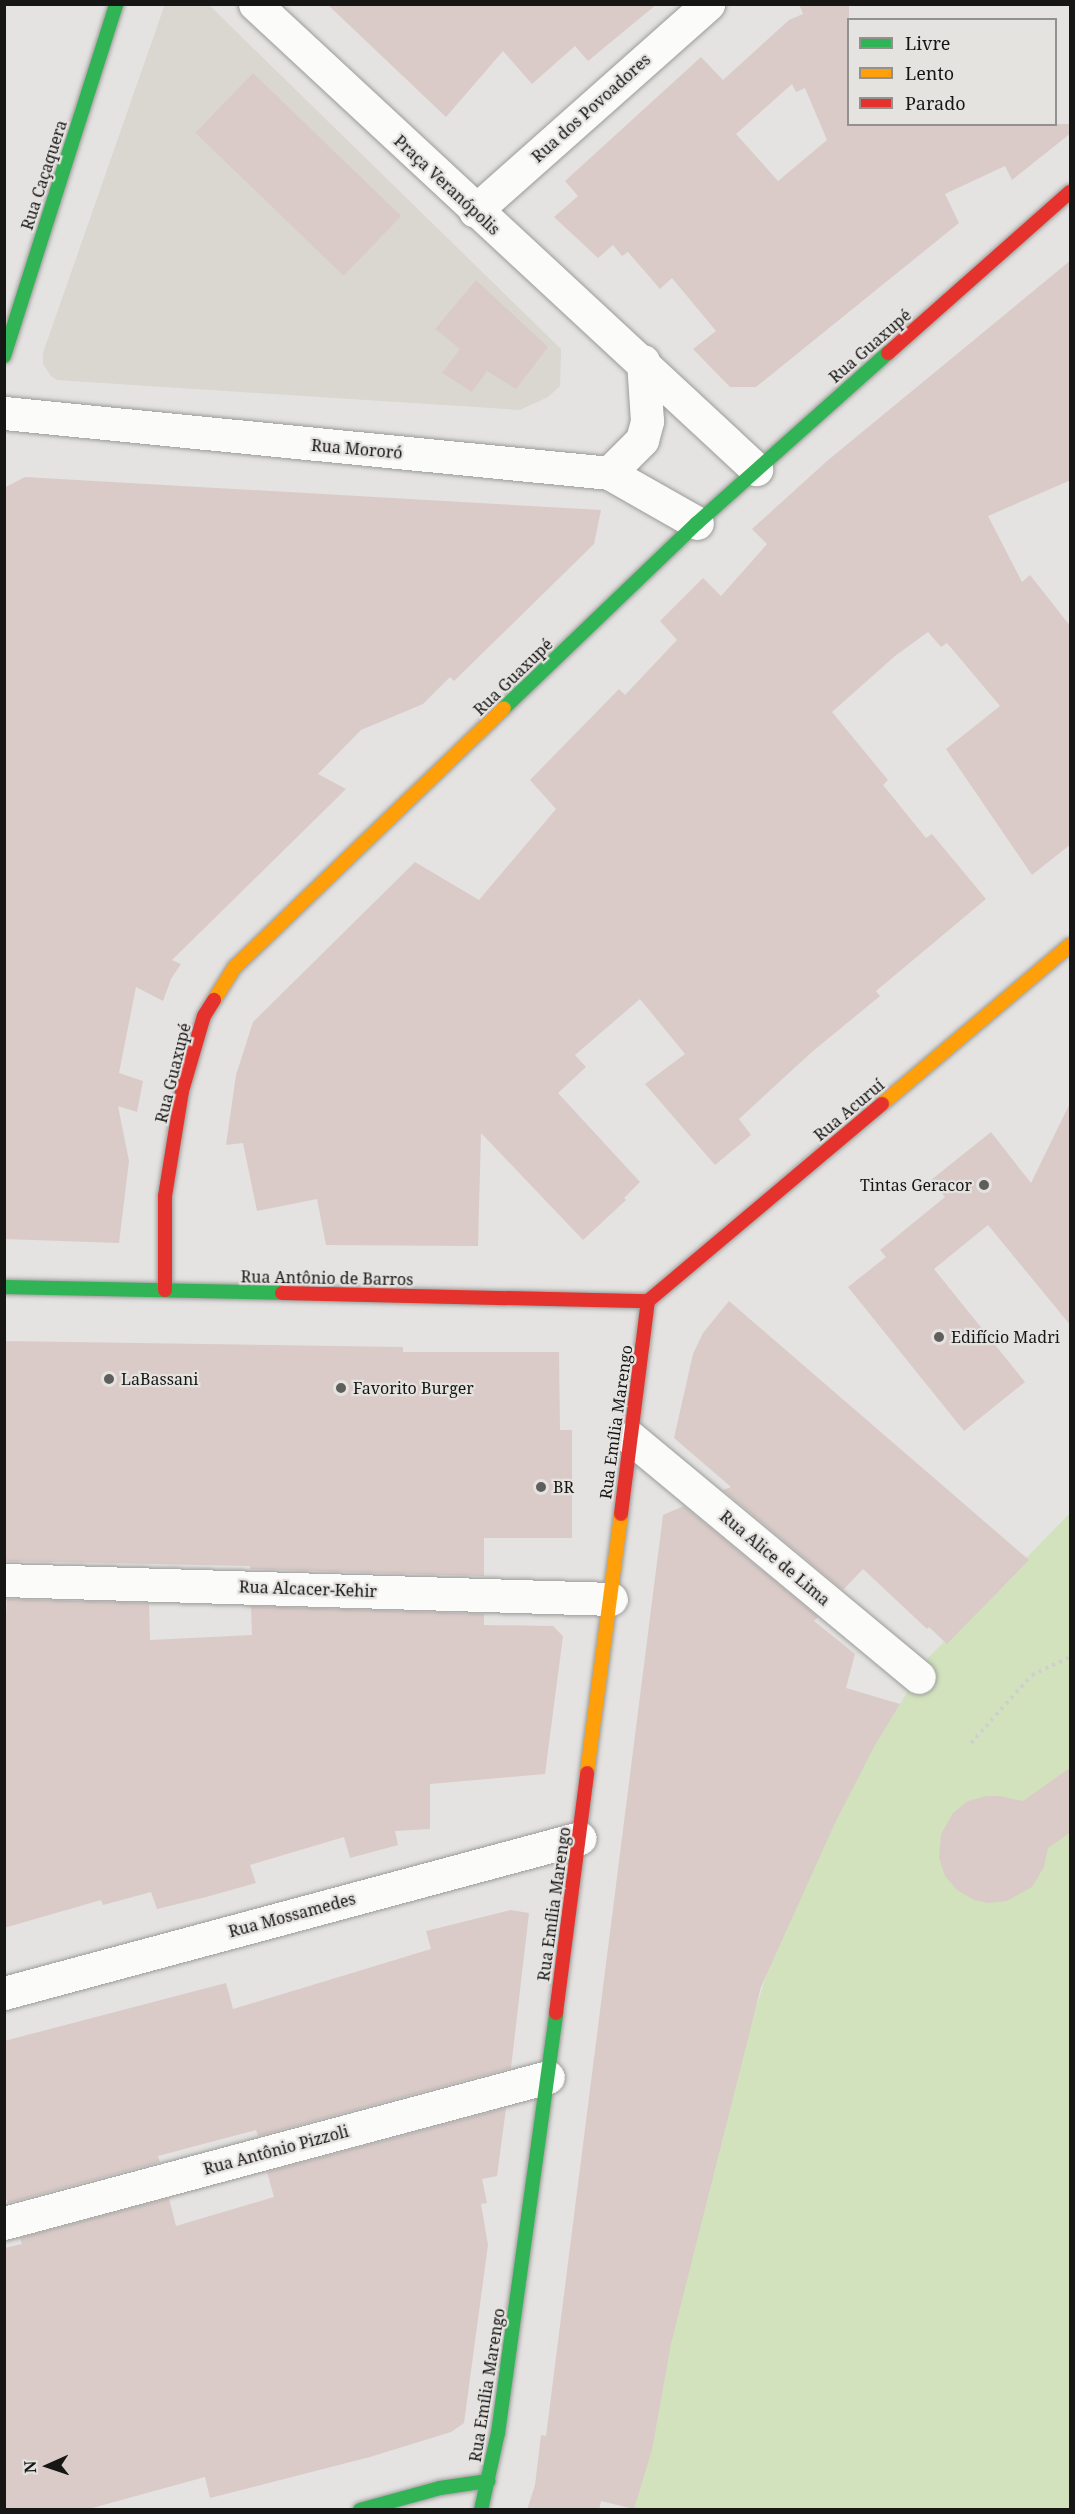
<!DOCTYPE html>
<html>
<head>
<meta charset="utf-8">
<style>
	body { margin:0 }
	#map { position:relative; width:1075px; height:2514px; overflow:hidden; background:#e4e3e1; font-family:"Noto Serif",serif }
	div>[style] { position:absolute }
	.built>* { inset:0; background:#dad6d0 }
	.green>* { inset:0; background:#d2e2bd }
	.building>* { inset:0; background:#dacbc8; transform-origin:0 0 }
	.path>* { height:4px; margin-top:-2px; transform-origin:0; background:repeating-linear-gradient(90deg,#d0cfcf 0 3px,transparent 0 7.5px) }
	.roads { filter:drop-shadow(0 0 2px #9b9b9a) drop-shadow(0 0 2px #9b9b9a) }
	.street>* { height:33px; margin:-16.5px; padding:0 16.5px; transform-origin:16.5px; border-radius:16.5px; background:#fbfbfa }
	.fast>* { height:14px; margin:-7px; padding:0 7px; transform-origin:7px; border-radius:7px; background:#30b455 }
	.slow>* { height:14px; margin:-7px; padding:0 7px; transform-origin:7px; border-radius:7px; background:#ff9f0a }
	.jam>* { height:14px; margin:-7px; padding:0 7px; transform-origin:7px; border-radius:7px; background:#e5322d }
	.dots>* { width:16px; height:16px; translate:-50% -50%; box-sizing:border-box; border:3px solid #e5e3e0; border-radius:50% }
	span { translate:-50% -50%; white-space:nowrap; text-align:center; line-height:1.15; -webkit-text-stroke:4.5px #e5e3e0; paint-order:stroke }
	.street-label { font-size:16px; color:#161615 }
	.poi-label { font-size:16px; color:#161615 }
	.right { translate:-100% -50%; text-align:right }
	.left { translate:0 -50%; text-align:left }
	.frame { position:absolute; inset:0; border:6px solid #161615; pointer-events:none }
	.legend { position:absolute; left:847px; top:18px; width:210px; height:108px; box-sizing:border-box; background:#e5e3e0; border:2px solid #92918f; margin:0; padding:8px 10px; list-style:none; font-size:18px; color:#161615 }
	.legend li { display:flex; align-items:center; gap:12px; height:30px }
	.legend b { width:30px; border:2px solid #92918f }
	.north { position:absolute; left:18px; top:2436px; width:60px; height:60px; -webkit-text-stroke:4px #e5e3e0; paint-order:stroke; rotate:267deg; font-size:16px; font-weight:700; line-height:24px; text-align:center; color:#161615 }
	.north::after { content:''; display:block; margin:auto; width:21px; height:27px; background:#161615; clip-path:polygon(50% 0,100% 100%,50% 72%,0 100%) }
</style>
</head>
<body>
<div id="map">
	<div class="built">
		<i style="clip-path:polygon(165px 4px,209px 5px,561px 349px,560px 386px,548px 397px,520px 410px,57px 380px,51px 376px,43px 364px,43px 353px)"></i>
	</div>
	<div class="green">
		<i style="clip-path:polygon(1070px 1513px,1070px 2509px,629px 2510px,724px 2109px,800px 1868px,928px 1658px)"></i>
	</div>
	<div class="building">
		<i style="clip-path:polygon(327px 4px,657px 4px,588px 61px,575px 46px,532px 84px,503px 51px,446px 117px)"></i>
		<i style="clip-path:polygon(evenodd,799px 4px,849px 4px,849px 124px,1071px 124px,1071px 133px,1012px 180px,1005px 166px,945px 194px,959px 223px,756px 387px,730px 387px,693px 349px,716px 331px,672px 278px,660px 289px,628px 252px,622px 256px,613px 245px,598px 258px,554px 217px,578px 196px,565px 181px,701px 57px,723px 80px,789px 20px,803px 14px,799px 4px,792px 84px,796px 92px,805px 88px,827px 140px,778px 181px,736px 134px,792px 84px)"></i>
		<i style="left:253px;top:73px;width:206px;height:83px;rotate:44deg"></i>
		<i style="clip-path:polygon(1071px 260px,1071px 480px,988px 516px,1022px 582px,1030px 575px,1071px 627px,1071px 844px,1032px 875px,946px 749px,1000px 706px,947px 643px,941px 647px,928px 632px,895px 656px,832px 712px,888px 780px,883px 785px,926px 838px,932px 834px,986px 899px,876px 991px,880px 996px,813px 1051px,739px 1119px,751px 1135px,715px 1165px,645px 1084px,685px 1054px,640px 999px,575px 1055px,586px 1067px,558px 1093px,640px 1182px,624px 1198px,626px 1200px,583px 1240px,481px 1133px,478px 1246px,326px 1245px,317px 1199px,257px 1211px,243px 1143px,226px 1145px,236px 1075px,253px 1022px,415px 862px,479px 900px,556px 809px,530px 780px,619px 689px,625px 695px,677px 640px,660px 621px,703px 578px,721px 596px,767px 544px,752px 529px,827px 461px)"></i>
		<i style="clip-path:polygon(476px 280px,548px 347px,516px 389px,487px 371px,472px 392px,442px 373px,460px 349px,435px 329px)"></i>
		<i style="clip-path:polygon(25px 477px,601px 510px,594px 544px,454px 681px,450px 677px,423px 704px,361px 730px,318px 774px,346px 789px,172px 960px,181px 964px,171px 979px,163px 1001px,136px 987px,119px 1073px,143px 1081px,137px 1112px,118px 1106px,129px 1161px,119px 1243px,4px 1239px,4px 488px)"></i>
		<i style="clip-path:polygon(1071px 1101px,1071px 1326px,988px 1225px,934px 1269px,1025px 1382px,964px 1431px,848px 1287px,886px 1257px,880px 1250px,945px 1197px,931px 1180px,991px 1132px,1031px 1183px)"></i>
		<i style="clip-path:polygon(729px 1301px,1029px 1560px,947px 1644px,929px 1627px,927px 1629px,863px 1569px,843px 1590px,723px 1490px,731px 1487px,674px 1438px,693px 1354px,703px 1333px)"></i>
		<i style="clip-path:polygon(4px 1341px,403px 1347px,403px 1352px,559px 1352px,560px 1430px,572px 1430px,572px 1538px,484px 1538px,484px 1576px,250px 1569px,250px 1566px,8px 1561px,4px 1560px)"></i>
		<i style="clip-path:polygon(684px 1506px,818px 1617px,814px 1621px,855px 1654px,846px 1688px,900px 1704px,874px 1747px,835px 1823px,761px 1987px,671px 2344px,652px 2450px,634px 2509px,601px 2501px,599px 2510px,527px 2510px,535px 2485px,541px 2435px,546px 2436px,663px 1515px)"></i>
		<i style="clip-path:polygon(7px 1599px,149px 1603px,150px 1640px,252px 1635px,251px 1606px,484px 1614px,484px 1625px,553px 1626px,563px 1636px,545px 1774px,430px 1784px,430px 1829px,395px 1831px,398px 1845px,350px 1858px,344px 1837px,250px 1865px,256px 1883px,206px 1897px,157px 1909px,151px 1892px,103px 1905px,101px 1900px,4px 1928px,4px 1645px)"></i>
		<i style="clip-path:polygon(1071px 1767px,1071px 1832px,1048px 1848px,1044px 1867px,1032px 1887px,1007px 1901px,988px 1903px,974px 1900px,957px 1890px,945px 1876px,939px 1858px,941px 1834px,953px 1813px,968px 1801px,986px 1796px,1000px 1796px,1023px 1801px)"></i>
		<i style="clip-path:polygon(511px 1910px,529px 1913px,511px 2068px,258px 2136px,256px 2130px,158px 2156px,160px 2162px,8px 2203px,4px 2193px,4px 2041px,226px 1983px,233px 2009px,431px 1949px,426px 1931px)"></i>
		<i style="clip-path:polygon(506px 2108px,497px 2176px,482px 2179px,487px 2203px,481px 2204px,488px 2245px,464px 2423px,451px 2432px,370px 2457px,210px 2498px,205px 2477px,85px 2510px,4px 2510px,4px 2248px,22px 2244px,20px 2238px,169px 2198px,176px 2226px,274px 2197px,267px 2172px)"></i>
	</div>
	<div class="path">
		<i style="left:971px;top:1743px;width:91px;rotate:-48.1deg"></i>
		<i style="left:1032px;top:1675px;width:42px;rotate:-25.3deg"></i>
	</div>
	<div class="roads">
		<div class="street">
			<i style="left:255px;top:4px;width:684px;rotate:42.87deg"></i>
			<i style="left:475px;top:211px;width:312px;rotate:-41.6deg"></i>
			<i style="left:4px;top:413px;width:608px;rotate:5.66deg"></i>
			<i style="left:609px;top:473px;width:101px;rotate:29.6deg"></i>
			<i style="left:609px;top:473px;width:47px;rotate:-45deg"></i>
			<i style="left:642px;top:440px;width:20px;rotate:-75deg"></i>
			<i style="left:647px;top:421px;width:60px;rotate:-93.8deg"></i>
			<i style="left:631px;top:1438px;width:374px;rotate:39.7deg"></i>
			<i style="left:4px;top:1580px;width:607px;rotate:1.79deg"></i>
			<i style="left:4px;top:1993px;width:596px;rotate:-15.06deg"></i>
			<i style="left:4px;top:2223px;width:563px;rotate:-15.02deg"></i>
		</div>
		<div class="fast">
			<i style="left:4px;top:356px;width:369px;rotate:-72.3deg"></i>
			<i style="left:504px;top:708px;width:267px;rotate:-43.8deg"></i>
			<i style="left:697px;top:523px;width:256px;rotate:-41.7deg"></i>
			<i style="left:4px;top:1287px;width:278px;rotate:1.2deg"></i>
			<i style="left:360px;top:2510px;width:83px;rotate:-15.4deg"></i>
			<i style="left:440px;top:2488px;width:49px;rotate:-8.3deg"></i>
			<i style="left:481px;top:2510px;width:79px;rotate:-77.6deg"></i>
			<i style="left:498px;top:2433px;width:424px;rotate:-82.1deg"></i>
		</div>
		<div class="slow">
			<i style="left:214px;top:1000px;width:39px;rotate:-58deg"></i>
			<i style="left:235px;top:967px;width:373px;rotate:-43.9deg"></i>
			<i style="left:882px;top:1104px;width:246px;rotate:-40.2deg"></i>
			<i style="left:587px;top:1773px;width:261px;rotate:-82.5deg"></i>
		</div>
		<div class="jam">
			<i style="left:888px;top:353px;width:243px;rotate:-41.5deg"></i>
			<i style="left:165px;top:1290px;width:94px;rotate:-90deg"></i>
			<i style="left:165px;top:1196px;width:106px;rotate:-80.8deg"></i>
			<i style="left:182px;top:1091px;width:78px;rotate:-73.7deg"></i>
			<i style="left:204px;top:1016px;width:19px;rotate:-58deg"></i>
			<i style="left:282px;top:1293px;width:366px;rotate:1.3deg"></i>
			<i style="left:648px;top:1301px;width:306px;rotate:-40.1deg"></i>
			<i style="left:621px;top:1514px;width:215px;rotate:-82.8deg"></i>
			<i style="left:556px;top:2013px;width:242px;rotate:-82.6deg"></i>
		</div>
	</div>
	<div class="dots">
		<i style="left:984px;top:1185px;background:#5e5e5c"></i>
		<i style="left:939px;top:1337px;background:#5e5e5c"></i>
		<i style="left:109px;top:1379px;background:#5e5e5c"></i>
		<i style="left:341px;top:1388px;background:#5e5e5c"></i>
		<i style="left:541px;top:1487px;background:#5e5e5c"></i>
	</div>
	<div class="street-label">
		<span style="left:591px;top:108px;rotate:-42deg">Rua dos Povoadores</span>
		<span style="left:44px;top:175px;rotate:-72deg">Rua Caçaquera</span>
		<span style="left:447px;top:185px;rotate:43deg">Praça Veranópolis</span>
		<span style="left:870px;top:346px;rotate:-41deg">Rua Guaxupé</span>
		<span style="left:357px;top:449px;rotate:5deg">Rua Mororó</span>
		<span style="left:513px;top:677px;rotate:-44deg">Rua Guaxupé</span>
		<span style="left:173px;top:1073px;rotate:-76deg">Rua Guaxupé</span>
		<span style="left:849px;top:1110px;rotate:-40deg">Rua Acuruí</span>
		<span style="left:327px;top:1278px;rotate:1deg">Rua Antônio de Barros</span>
		<span style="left:616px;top:1422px;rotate:-82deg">Rua Emília Marengo</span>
		<span style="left:775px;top:1558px;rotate:40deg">Rua Alice de Lima</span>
		<span style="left:308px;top:1589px;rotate:2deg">Rua Alcacer-Kehir</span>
		<span style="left:554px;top:1904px;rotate:-82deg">Rua Emília Marengo</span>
		<span style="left:292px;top:1915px;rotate:-15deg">Rua Mossamedes</span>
		<span style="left:276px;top:2150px;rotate:-15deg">Rua Antônio Pizzoli</span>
		<span style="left:487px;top:2385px;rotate:-81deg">Rua Emília Marengo</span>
	</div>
	<div class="poi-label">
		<span class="right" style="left:972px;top:1185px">Tintas Geracor</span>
		<span class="left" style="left:951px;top:1337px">Edifício Madri</span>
		<span class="left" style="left:121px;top:1379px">LaBassani</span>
		<span class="left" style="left:353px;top:1388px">Favorito Burger</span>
		<span class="left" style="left:553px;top:1487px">BR</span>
	</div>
	<div class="frame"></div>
	<ul class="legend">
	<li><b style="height:8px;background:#30b455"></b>Livre</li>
	<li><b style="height:8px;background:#ff9f0a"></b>Lento</li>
	<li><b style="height:8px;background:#e5322d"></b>Parado</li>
	</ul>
	<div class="north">N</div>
</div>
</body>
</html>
